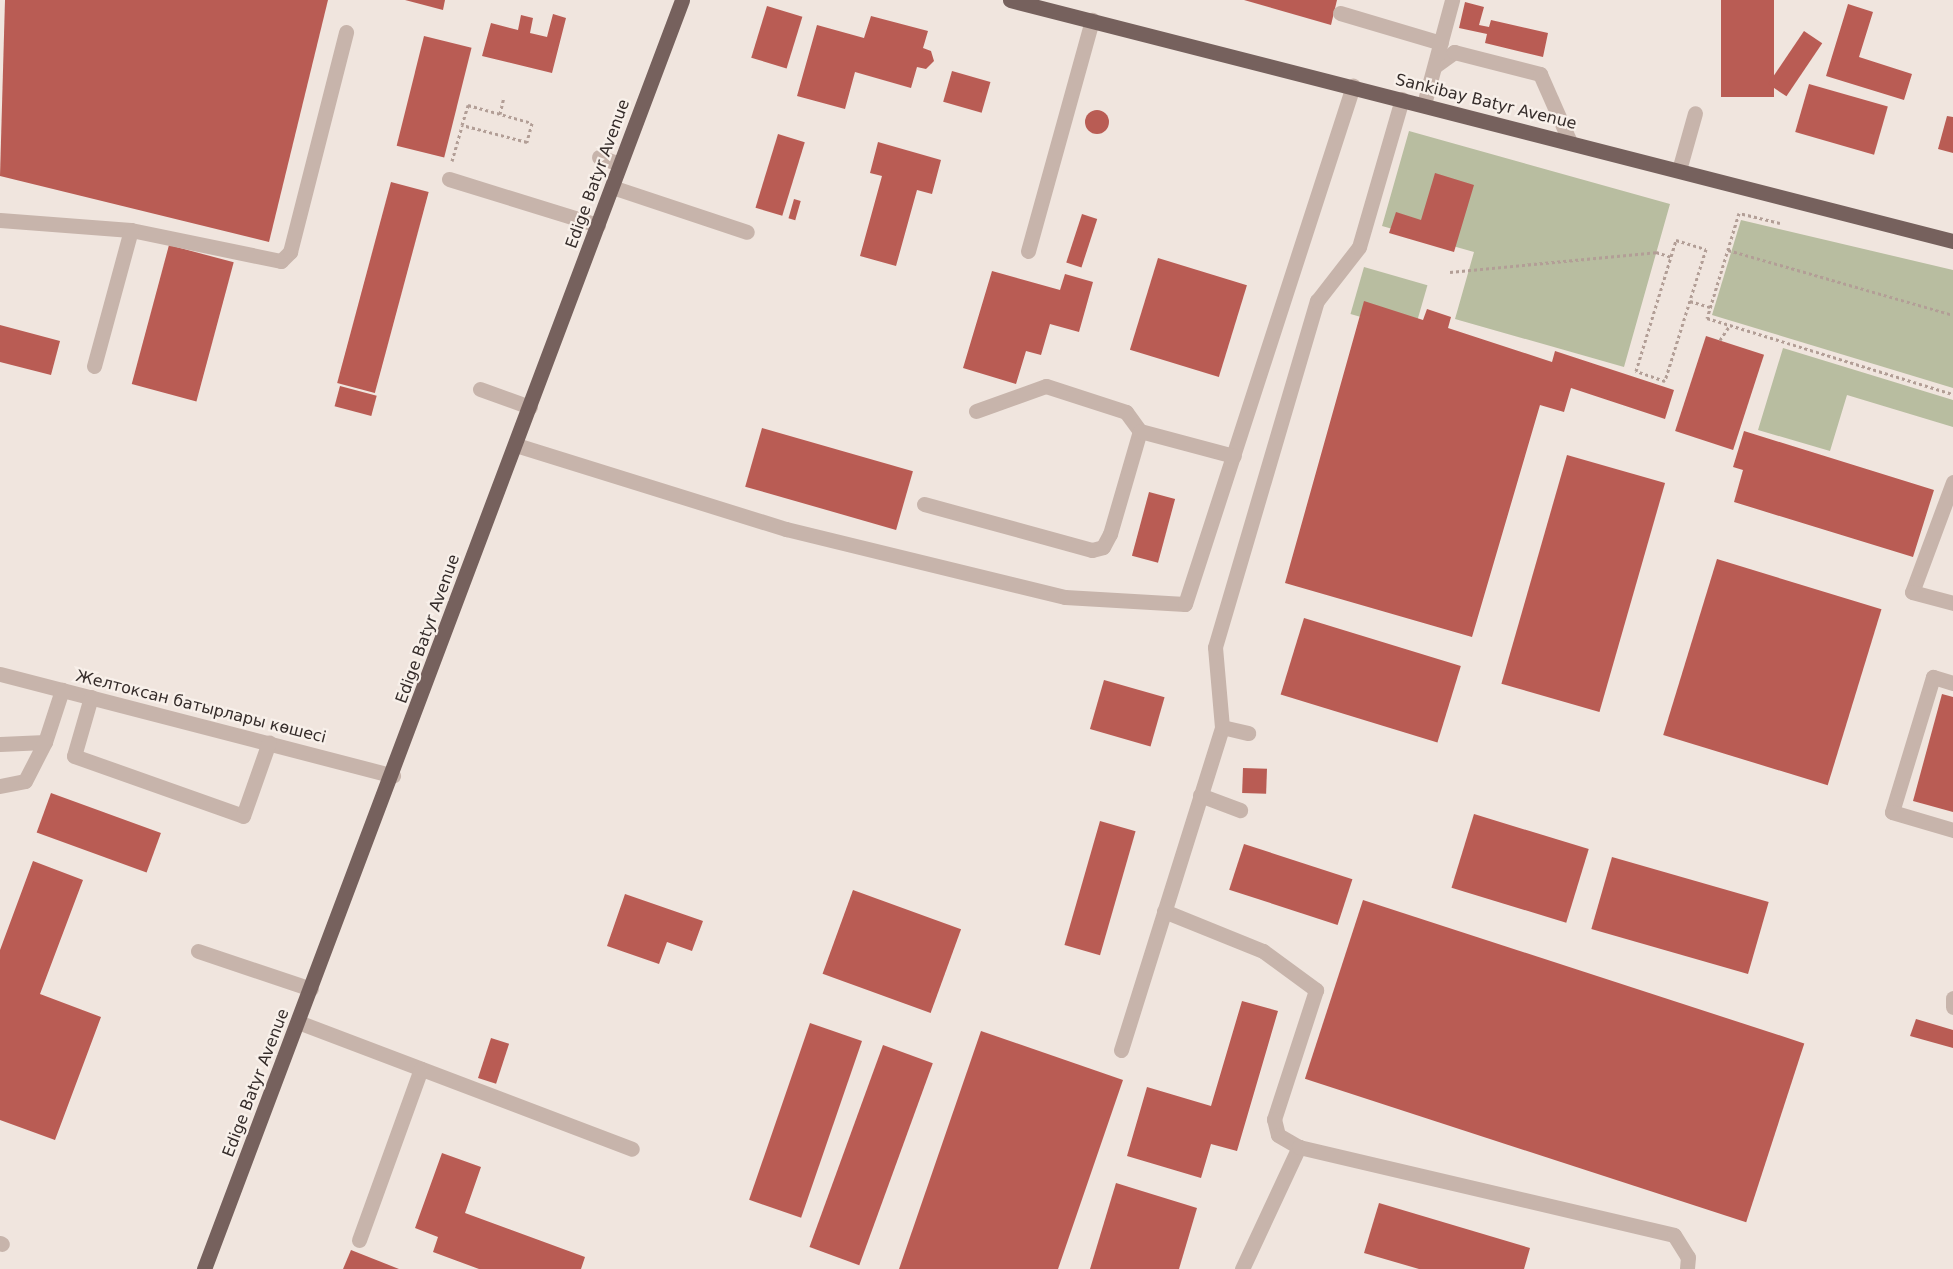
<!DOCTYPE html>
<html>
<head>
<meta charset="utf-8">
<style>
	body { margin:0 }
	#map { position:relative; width:1953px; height:1269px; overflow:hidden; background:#f0e5de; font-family:"DejaVu Sans",sans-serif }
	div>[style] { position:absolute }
	.green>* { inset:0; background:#b8bda0; transform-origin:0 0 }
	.building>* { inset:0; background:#b95c54; transform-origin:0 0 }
	.round { border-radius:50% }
	.path>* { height:3px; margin-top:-1.5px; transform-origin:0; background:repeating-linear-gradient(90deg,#b29e96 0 3px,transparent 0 6px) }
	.minor>* { height:15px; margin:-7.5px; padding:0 7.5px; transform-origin:7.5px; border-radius:7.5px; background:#c7b4ab }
	.major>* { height:15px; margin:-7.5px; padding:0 7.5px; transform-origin:7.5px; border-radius:7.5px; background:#76615d }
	span { translate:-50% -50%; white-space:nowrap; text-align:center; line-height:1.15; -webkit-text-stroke:4.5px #f8f0ea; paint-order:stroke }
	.street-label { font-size:16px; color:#352c2a }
</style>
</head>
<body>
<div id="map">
	<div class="green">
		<i style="clip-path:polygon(1409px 131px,1670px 204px,1624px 367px,1455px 319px,1474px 252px,1382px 226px)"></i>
		<i style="clip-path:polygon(1741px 220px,1953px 270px,1953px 388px,1712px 315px)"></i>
		<i style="left:1364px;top:267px;width:66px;height:49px;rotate:16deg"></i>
		<i style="clip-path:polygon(1783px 348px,1953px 400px,1953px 427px,1847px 395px,1830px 451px,1758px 430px)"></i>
	</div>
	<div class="building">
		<i style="clip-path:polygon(5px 0,328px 0,269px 242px,0 176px)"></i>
		<i style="clip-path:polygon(405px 0,445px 0,443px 10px)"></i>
		<i style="clip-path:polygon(1244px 0,1337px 0,1331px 25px)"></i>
		<i style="left:1721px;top:0;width:53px;height:97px"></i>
		<i style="clip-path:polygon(1465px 2px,1484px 7px,1479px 25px,1489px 27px,1491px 20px,1548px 33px,1543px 57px,1485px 43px,1487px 34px,1459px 28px)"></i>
		<i style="clip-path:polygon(1848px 4px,1873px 12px,1859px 57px,1912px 74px,1904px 100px,1826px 76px)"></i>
		<i style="left:767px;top:6px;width:37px;height:54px;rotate:17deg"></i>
		<i style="clip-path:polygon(553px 14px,566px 18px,552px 73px,482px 56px,491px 23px,518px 30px,521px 15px,533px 18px,530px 33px,547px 37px)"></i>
		<i style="clip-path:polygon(871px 16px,928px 31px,923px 48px,931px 51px,934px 61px,926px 69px,917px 67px,911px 88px,855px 72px,845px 109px,797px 96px,817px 25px,864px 38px)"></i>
		<i style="left:1804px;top:31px;width:22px;height:64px;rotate:34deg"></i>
		<i style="left:424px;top:36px;width:49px;height:113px;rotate:14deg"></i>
		<i style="left:952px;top:71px;width:40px;height:32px;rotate:16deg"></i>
		<i style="left:1809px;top:84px;width:82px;height:50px;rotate:16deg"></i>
		<i class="round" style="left:1085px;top:110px;width:24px;height:24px"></i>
		<i style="clip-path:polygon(1947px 116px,1953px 117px,1953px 153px,1938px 149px)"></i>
		<i style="left:778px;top:134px;width:28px;height:77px;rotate:17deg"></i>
		<i style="clip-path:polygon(878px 142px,941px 160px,932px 194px,917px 190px,896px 266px,860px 256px,882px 176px,870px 173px)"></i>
		<i style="clip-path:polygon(1435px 173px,1474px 185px,1454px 252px,1389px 233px,1396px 212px,1421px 220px)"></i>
		<i style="left:391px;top:182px;width:39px;height:208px;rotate:15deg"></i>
		<i style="left:794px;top:199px;width:7px;height:20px;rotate:16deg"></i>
		<i style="left:1082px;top:214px;width:16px;height:51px;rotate:18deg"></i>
		<i style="left:169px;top:245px;width:67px;height:144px;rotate:15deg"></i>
		<i style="left:1158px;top:258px;width:93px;height:96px;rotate:17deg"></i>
		<i style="clip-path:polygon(992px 271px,1060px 290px,1065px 274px,1093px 282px,1079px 332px,1050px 324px,1041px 355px,1026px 351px,1016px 384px,963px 368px)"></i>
		<i style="clip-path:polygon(1364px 301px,1423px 320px,1427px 309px,1451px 317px,1448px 328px,1552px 362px,1555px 351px,1674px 390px,1665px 419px,1571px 388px,1564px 412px,1540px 405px,1472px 637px,1285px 583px)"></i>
		<i style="clip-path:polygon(0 325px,60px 341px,51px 375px,0 362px)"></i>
		<i style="left:1706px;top:336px;width:61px;height:100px;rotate:18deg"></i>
		<i style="left:340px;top:386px;width:38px;height:21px;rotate:15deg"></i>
		<i style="left:762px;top:428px;width:157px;height:61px;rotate:16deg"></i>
		<i style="clip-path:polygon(1744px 431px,1934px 490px,1913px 557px,1734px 502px,1743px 470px,1733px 467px)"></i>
		<i style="left:1567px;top:455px;width:102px;height:238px;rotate:16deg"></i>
		<i style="left:1149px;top:492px;width:27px;height:66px;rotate:15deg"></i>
		<i style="left:1717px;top:559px;width:172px;height:184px;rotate:17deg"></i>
		<i style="left:1304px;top:618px;width:164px;height:80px;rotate:17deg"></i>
		<i style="left:1104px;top:680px;width:63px;height:51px;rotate:16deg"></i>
		<i style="clip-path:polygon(1942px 694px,1953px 697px,1953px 812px,1913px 801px)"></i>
		<i style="left:1243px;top:768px;width:24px;height:25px;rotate:2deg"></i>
		<i style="left:51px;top:793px;width:117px;height:42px;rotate:20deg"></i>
		<i style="left:1474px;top:814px;width:120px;height:77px;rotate:17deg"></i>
		<i style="left:1100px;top:821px;width:37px;height:129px;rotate:16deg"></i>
		<i style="left:1244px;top:844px;width:114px;height:48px;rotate:18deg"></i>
		<i style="left:1612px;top:857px;width:163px;height:75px;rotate:16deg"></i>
		<i style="clip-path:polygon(33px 861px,83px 880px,40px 994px,101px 1017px,55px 1140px,0 1120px,0 950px)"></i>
		<i style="left:853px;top:890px;width:115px;height:89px;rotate:20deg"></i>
		<i style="clip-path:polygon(625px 894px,703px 921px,692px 951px,667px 942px,659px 964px,607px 946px)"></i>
		<i style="left:1363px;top:900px;width:464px;height:188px;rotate:18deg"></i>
		<i style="clip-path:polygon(1242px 1001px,1278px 1011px,1237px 1151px,1211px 1144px,1201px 1178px,1127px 1156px,1147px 1087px,1211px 1106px)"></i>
		<i style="clip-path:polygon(1916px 1019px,1953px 1030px,1953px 1048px,1910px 1036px)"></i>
		<i style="left:810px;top:1023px;width:55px;height:187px;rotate:19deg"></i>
		<i style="clip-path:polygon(981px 1031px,1123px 1080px,1058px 1269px,899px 1269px)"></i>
		<i style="left:491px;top:1038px;width:19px;height:42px;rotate:18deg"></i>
		<i style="left:883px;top:1045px;width:53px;height:215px;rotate:20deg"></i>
		<i style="clip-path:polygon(442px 1153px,481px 1167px,465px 1213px,585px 1257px,581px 1269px,479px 1269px,433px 1252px,438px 1237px,415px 1228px)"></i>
		<i style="clip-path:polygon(1116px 1183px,1197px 1208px,1179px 1269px,1090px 1269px)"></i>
		<i style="clip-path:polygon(1379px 1203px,1530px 1248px,1524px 1269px,1419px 1269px,1364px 1253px)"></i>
		<i style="clip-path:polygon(351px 1250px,399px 1269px,343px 1269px)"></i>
	</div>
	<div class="path">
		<i style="left:468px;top:105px;width:66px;rotate:15.7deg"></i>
		<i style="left:532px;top:123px;width:20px;rotate:105deg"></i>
		<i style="left:527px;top:142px;width:67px;rotate:-165.3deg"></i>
		<i style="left:462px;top:125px;width:21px;rotate:-73deg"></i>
		<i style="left:500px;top:114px;width:17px;rotate:-77deg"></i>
		<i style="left:452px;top:161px;width:37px;rotate:-74deg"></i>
		<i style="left:1780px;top:223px;width:42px;rotate:-166.3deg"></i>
		<i style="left:1739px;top:213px;width:110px;rotate:106.9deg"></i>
		<i style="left:1707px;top:318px;width:257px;rotate:17.2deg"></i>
		<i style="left:1676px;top:240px;width:31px;rotate:17deg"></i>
		<i style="left:1706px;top:249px;width:138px;rotate:107.3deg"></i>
		<i style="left:1665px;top:381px;width:31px;rotate:-161deg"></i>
		<i style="left:1636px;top:371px;width:137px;rotate:-73deg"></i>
		<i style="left:1728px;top:250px;width:234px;rotate:16.1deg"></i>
		<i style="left:1450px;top:272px;width:207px;rotate:-5.5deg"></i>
		<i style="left:1656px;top:252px;width:16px;rotate:18deg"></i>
		<i style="left:1690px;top:301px;width:21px;rotate:17deg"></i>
		<i style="left:1720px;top:340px;width:18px;rotate:-56deg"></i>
	</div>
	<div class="minor">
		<i style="left:1340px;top:13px;width:105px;rotate:16.5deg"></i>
		<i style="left:1435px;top:66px;width:24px;rotate:-36deg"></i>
		<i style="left:1454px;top:52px;width:89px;rotate:14.3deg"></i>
		<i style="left:1540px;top:74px;width:74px;rotate:66.2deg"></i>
		<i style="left:1424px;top:104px;width:108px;rotate:-74.9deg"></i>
		<i style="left:599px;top:157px;width:22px;rotate:18deg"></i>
		<i style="left:1679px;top:170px;width:59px;rotate:-74.3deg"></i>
		<i style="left:449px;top:179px;width:156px;rotate:17.2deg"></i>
		<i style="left:612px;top:187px;width:142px;rotate:18.4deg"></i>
		<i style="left:0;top:220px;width:131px;rotate:4.4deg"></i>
		<i style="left:131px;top:230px;width:153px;rotate:11.7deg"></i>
		<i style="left:281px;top:261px;width:13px;rotate:-45deg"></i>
		<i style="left:290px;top:252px;width:227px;rotate:-75.7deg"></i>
		<i style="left:1028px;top:251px;width:240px;rotate:-74.5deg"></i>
		<i style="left:94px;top:366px;width:141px;rotate:-74.8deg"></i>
		<i style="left:480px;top:389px;width:53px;rotate:19.8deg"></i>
		<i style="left:976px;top:411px;width:74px;rotate:-19.7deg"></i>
		<i style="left:1046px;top:386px;width:84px;rotate:18deg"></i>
		<i style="left:1126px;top:412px;width:24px;rotate:54deg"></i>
		<i style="left:516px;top:445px;width:283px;rotate:17.3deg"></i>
		<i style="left:786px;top:529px;width:287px;rotate:13.7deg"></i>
		<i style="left:1065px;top:597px;width:120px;rotate:3.3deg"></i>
		<i style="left:1185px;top:604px;width:545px;rotate:-72.03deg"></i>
		<i style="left:1953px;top:482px;width:117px;rotate:110.4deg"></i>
		<i style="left:1912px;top:592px;width:42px;rotate:15deg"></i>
		<i style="left:924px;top:504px;width:174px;rotate:15.3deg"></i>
		<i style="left:1092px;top:550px;width:11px;rotate:-15deg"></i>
		<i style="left:1103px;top:547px;width:15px;rotate:-62deg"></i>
		<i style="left:1110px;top:534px;width:107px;rotate:-73.8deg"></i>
		<i style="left:1140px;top:431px;width:97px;rotate:14.9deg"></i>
		<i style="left:0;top:674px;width:406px;rotate:14.5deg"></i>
		<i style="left:1953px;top:683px;width:21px;rotate:-163deg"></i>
		<i style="left:1933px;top:677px;width:141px;rotate:106.9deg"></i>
		<i style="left:1892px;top:812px;width:64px;rotate:16.4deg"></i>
		<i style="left:91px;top:697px;width:61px;rotate:106.1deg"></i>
		<i style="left:74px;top:756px;width:179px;rotate:19.5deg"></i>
		<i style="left:243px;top:816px;width:78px;rotate:-70.6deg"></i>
		<i style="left:1222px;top:727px;width:27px;rotate:13deg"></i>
		<i style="left:0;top:744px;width:45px;rotate:-2.5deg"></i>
		<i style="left:45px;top:742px;width:55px;rotate:-71.9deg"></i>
		<i style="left:0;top:786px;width:25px;rotate:-11deg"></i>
		<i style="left:25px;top:781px;width:44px;rotate:-62.9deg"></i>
		<i style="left:1200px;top:795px;width:43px;rotate:20.6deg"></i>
		<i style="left:1164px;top:911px;width:107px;rotate:22deg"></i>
		<i style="left:1263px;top:951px;width:66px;rotate:36.3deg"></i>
		<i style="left:1316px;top:990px;width:136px;rotate:108deg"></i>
		<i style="left:1274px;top:1119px;width:16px;rotate:76deg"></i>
		<i style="left:1278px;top:1135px;width:24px;rotate:30deg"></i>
		<i style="left:198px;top:951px;width:119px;rotate:18.6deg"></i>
		<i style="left:1953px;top:998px;width:9px;rotate:90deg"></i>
		<i style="left:298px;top:1022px;width:357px;rotate:20.8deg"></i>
		<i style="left:1121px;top:1050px;width:338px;rotate:-72.6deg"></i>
		<i style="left:1222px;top:727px;width:80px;rotate:-95deg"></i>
		<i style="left:1215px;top:647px;width:361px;rotate:-73.6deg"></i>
		<i style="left:1317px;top:301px;width:68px;rotate:-52.1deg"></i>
		<i style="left:1359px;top:247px;width:154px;rotate:-73.8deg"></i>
		<i style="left:359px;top:1240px;width:182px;rotate:-70.1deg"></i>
		<i style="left:0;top:1243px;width:2px;rotate:27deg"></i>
		<i style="left:1242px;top:1269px;width:135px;rotate:-65deg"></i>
		<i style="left:1299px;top:1147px;width:385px;rotate:13.2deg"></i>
		<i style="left:1674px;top:1235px;width:26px;rotate:58deg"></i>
		<i style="left:1688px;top:1257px;width:12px;rotate:95deg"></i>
	</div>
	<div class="major">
		<i style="left:1010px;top:0;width:973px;rotate:14.34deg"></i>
		<i style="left:204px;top:1269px;width:1356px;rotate:-69.36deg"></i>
	</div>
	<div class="street-label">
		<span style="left:1486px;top:102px;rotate:14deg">Sankibay Batyr Avenue</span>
		<span style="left:598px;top:174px;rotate:-70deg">Edige Batyr Avenue</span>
		<span style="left:428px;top:629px;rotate:-70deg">Edige Batyr Avenue</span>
		<span style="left:201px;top:707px;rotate:14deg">Желтоксан батырлары көшесі</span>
		<span style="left:256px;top:1083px;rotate:-69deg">Edige Batyr Avenue</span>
	</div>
</div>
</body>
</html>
